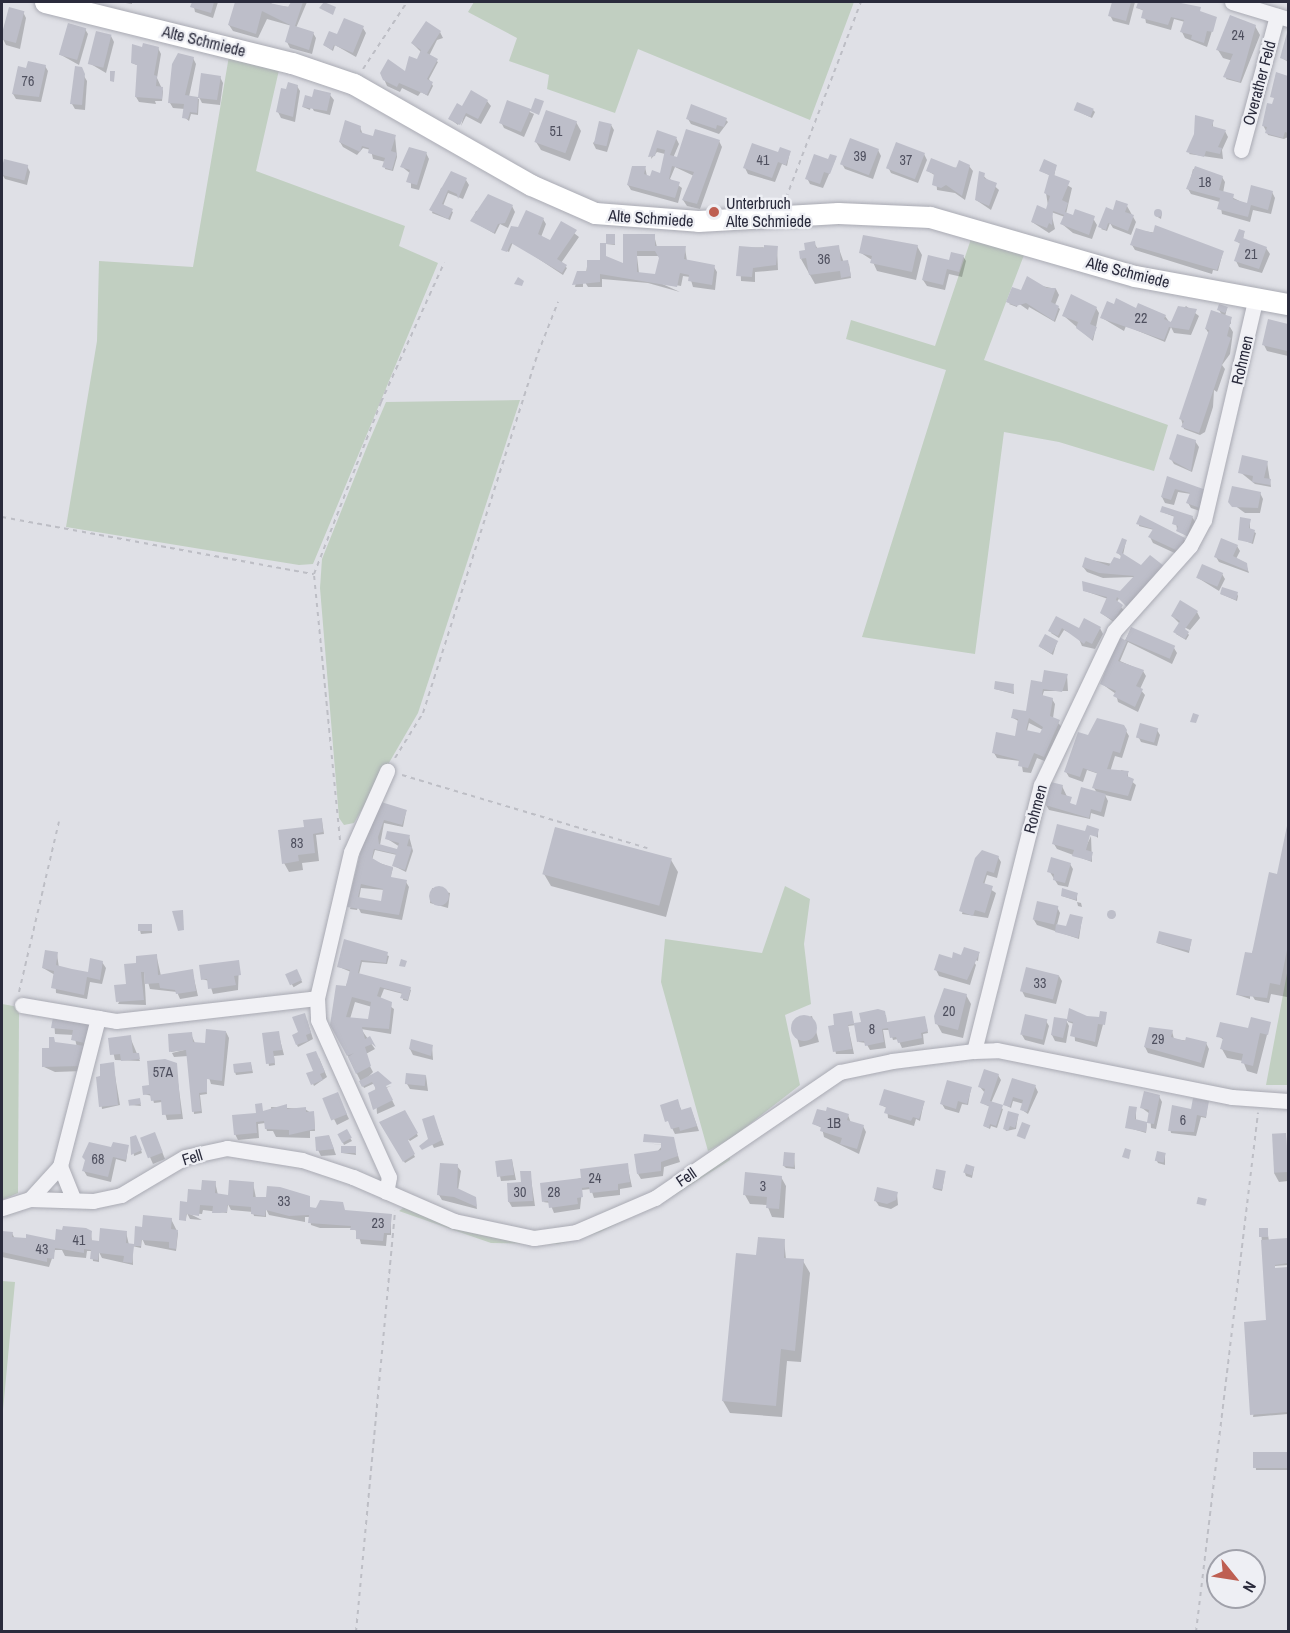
<!DOCTYPE html>
<html>
<head>
<meta charset="utf-8">
<style>
	body { margin:0 }
	#map { position:relative; width:1290px; height:1633px; overflow:hidden; background:#dfe0e6; font-family:"Archivo Narrow",sans-serif }
	div>[style] { position:absolute }
	.green>* { inset:0; background:#c1cfc1 }
	.shadow>* { inset:0; background:#0003; transform-origin:0 0 }
	.building>* { inset:0; background:#bdbec9; transform-origin:0 0 }
	.round { border-radius:50% }
	.path>* { height:2px; margin-top:-1px; transform-origin:0; background:repeating-linear-gradient(90deg,#bdbec5 0 4.5px,transparent 0 9px) }
	.roads { filter:drop-shadow(0 0 2px #a9aab3) drop-shadow(0 0 2px #a9aab3) }
	.street>* { height:15px; margin:-7.5px; padding:0 7.5px; transform-origin:7.5px; border-radius:7.5px; background:#f1f1f5 }
	.secondary>* { height:21px; margin:-10.5px; padding:0 10.5px; transform-origin:10.5px; border-radius:10.5px; background:#fff }
	.dots>* { width:16px; height:16px; translate:-50% -50%; box-sizing:border-box; border:3px solid #eeeff4; border-radius:50% }
	span { translate:-50% -50%; white-space:nowrap; text-align:center; line-height:1.15; -webkit-text-stroke:4.5px #eeeff4; paint-order:stroke }
	.number-label { font-size:14px; color:#4f505f }
	.number-label span { -webkit-text-stroke-width:0 }
	.street-label { font-size:16px; color:#2a2b3c }
	.poi-label { font-size:16px; color:#2a2b3c }
	.left { translate:0 -50%; text-align:left }
	.frame { position:absolute; inset:0; border:3px solid #2a2b3c; pointer-events:none }
	.north { position:absolute; left:1206px; top:1549px; width:60px; height:60px; box-sizing:border-box; background:#eeeff4; border:2px solid #a0a1aa; border-radius:50%; rotate:120deg; font-size:16px; font-weight:700; line-height:24px; text-align:center; color:#2a2b3c }
	.north::after { content:''; display:block; margin:auto; width:21px; height:27px; background:#be5f52; clip-path:polygon(50% 0,100% 100%,50% 72%,0 100%) }
</style>
</head>
<body>
<div id="map">
	<div class="green">
		<i style="clip-path:polygon(474px 2px,854px 2px,810px 120px,638px 49px,615px 113px,547px 89px,549px 75px,509px 61px,517px 38px,468px 12px)"></i>
		<i style="clip-path:polygon(229px 56px,279px 70px,256px 171px,405px 226px,399px 246px,438px 263px,313px 564px,299px 565px,66px 527px,97px 341px,99px 261px,193px 267px)"></i>
		<i style="clip-path:polygon(971px 239px,1024px 255px,984px 360px,1168px 425px,1154px 471px,1059px 442px,1004px 432px,975px 654px,862px 637px,946px 370px,846px 339px,851px 320px,935px 346px)"></i>
		<i style="clip-path:polygon(520px 400px,418px 713px,354px 823px,344px 825px,339px 818px,320px 588px,322px 559px,368px 444px,386px 402px)"></i>
		<i style="clip-path:polygon(785px 886px,810px 899px,804px 944px,811px 1004px,785px 1015px,800px 1085px,732px 1138px,708px 1151px,661px 982px,665px 939px,762px 953px)"></i>
		<i style="clip-path:polygon(1288px 968px,1288px 1085px,1266px 1085px)"></i>
		<i style="clip-path:polygon(2px 1004px,19px 1007px,19px 1012px,18px 1193px,2px 1200px)"></i>
		<i style="clip-path:polygon(730px 1153px,730px 1160px,673px 1196px,600px 1232px,558px 1244px,491px 1243px,399px 1211px,406px 1206px,491px 1233px,594px 1227px)"></i>
		<i style="clip-path:polygon(2px 1281px,15px 1282px,2px 1421px)"></i>
	</div>
	<div class="shadow">
		<i style="clip-path:polygon(119px 2px,132px 2px,132px 4px)"></i>
		<i style="clip-path:polygon(193px 2px,218px 2px,213px 18px,195px 12px)"></i>
		<i style="clip-path:polygon(236px 2px,272px 2px,271px 5px,290px 7px,292px 2px,307px 2px,296px 28px,313px 33px,316px 38px,312px 54px,290px 48px,287px 42px,292px 26px,267px 19px,258px 38px,233px 31px,229px 25px)"></i>
		<i style="clip-path:polygon(1113px 2px,1135px 2px,1129px 25px,1113px 21px,1110px 15px)"></i>
		<i style="clip-path:polygon(1139px 2px,1174px 2px,1216px 18px,1207px 47px,1185px 38px,1182px 32px,1185px 22px,1174px 19px,1171px 30px,1146px 23px,1144px 11px,1138px 8px)"></i>
		<i style="clip-path:polygon(23px 12px,26px 18px,20px 49px,6px 45px,3px 39px)"></i>
		<i style="clip-path:polygon(1255px 26px,1260px 35px,1241px 83px,1226px 79px,1233px 61px,1223px 58px,1218px 50px)"></i>
		<i style="clip-path:polygon(363px 28px,366px 33px,356px 57px,335px 45px,333px 51px,324px 45px)"></i>
		<i style="clip-path:polygon(85px 29px,88px 34px,79px 65px,61px 55px)"></i>
		<i style="clip-path:polygon(440px 32px,443px 38px,437px 40px,429px 56px,438px 62px,429px 79px,433px 86px,428px 96px,421px 92px,418px 96px,402px 88px,400px 92px,387px 86px,384px 79px,405px 74px,410px 58px,417px 61px,422px 53px,413px 44px)"></i>
		<i style="clip-path:polygon(1288px 35px,1288px 62px,1282px 58px)"></i>
		<i style="clip-path:polygon(111px 36px,114px 42px,106px 73px,89px 63px)"></i>
		<i style="clip-path:polygon(141px 48px,158px 48px,161px 54px,157px 78px,163px 91px,162px 101px,155px 101px,156px 104px,139px 102px,136px 97px,141px 67px,132px 63px)"></i>
		<i style="clip-path:polygon(193px 58px,196px 64px,189px 97px,199px 99px,198px 115px,191px 114px,189px 121px,184px 117px,185px 109px,173px 108px,170px 103px)"></i>
		<i style="clip-path:polygon(45px 66px,48px 71px,41px 102px,16px 99px,13px 94px,27px 69px)"></i>
		<i style="clip-path:polygon(1277px 74px,1288px 77px,1288px 137px,1284px 139px,1268px 135px,1263px 125px,1274px 106px)"></i>
		<i style="clip-path:polygon(84px 76px,87px 81px,85px 110px,75px 109px,72px 104px)"></i>
		<i style="clip-path:polygon(220px 77px,223px 83px,220px 105px,202px 103px,199px 97px)"></i>
		<i style="clip-path:polygon(297px 86px,300px 91px,295px 122px,281px 118px,278px 112px,287px 91px)"></i>
		<i style="clip-path:polygon(330px 95px,334px 100px,330px 115px,314px 111px,311px 106px,310px 110px,303px 107px,313px 99px)"></i>
		<i style="clip-path:polygon(487px 101px,491px 106px,481px 124px,466px 116px,461px 126px,464px 114px,458px 125px,450px 119px)"></i>
		<i style="clip-path:polygon(508px 102px,534px 114px,524px 137px,504px 128px,501px 122px)"></i>
		<i style="clip-path:polygon(1075px 110px,1093px 110px,1095px 112px,1092px 118px)"></i>
		<i style="clip-path:polygon(688px 119px,726px 120px,728px 122px,719px 134px,691px 124px)"></i>
		<i style="clip-path:polygon(1213px 121px,1213px 128px,1225px 131px,1228px 137px,1222px 150px,1223px 159px,1189px 154px)"></i>
		<i style="clip-path:polygon(576px 122px,581px 131px,570px 161px,541px 150px,536px 142px)"></i>
		<i style="clip-path:polygon(611px 125px,614px 130px,607px 152px,596px 149px,593px 143px)"></i>
		<i style="clip-path:polygon(360px 127px,363px 135px,372px 137px,395px 136px,397px 157px,393px 171px,385px 169px,386px 162px,373px 159px,371px 150px,363px 148px,357px 155px,343px 147px,340px 142px)"></i>
		<i style="clip-path:polygon(676px 138px,679px 144px,673px 158px,677px 159px,719px 141px,722px 147px,700px 209px,687px 206px,683px 200px,694px 176px,675px 167px,670px 179px,682px 188px,678px 203px,631px 190px,628px 185px,640px 166px,645px 167px,647px 176px,661px 176px,665px 154px,657px 152px,651px 159px,653px 147px)"></i>
		<i style="clip-path:polygon(878px 150px,881px 156px,873px 179px,845px 169px,842px 164px)"></i>
		<i style="clip-path:polygon(790px 152px,787px 166px,782px 164px,775px 182px,748px 174px,745px 168px)"></i>
		<i style="clip-path:polygon(426px 153px,429px 159px,419px 190px,411px 188px,411px 174px,401px 166px)"></i>
		<i style="clip-path:polygon(924px 154px,927px 160px,918px 183px,891px 173px,888px 167px)"></i>
		<i style="clip-path:polygon(836px 158px,823px 188px,810px 184px,807px 178px)"></i>
		<i style="clip-path:polygon(5px 160px,27px 166px,30px 172px,27px 185px,5px 179px,2px 174px)"></i>
		<i style="clip-path:polygon(969px 166px,973px 171px,965px 200px,955px 193px,937px 190px,936px 176px,928px 171px)"></i>
		<i style="clip-path:polygon(1056px 166px,1054px 177px,1072px 188px,1066px 214px,1094px 220px,1097px 225px,1092px 239px,1073px 233px,1062px 224px,1065px 217px,1051px 212px,1055px 229px,1049px 233px,1032px 222px,1049px 212px,1046px 193px,1051px 176px,1041px 171px)"></i>
		<i style="clip-path:polygon(1193px 169px,1222px 177px,1225px 182px,1223px 193px,1248px 205px,1272px 192px,1275px 198px,1271px 214px,1253px 210px,1250px 222px,1222px 214px,1220px 202px,1191px 194px,1188px 189px)"></i>
		<i style="clip-path:polygon(980px 173px,999px 190px,991px 210px,976px 200px)"></i>
		<i style="clip-path:polygon(466px 180px,469px 185px,463px 199px,448px 193px,443px 206px,453px 212px,450px 220px,432px 213px,441px 188px)"></i>
		<i style="clip-path:polygon(512px 206px,515px 212px,508px 228px,500px 224px,495px 234px,472px 221px,476px 211px)"></i>
		<i style="clip-path:polygon(1127px 206px,1136px 222px,1131px 235px,1113px 228px,1110px 223px,1107px 231px,1101px 229px)"></i>
		<i style="clip-path:polygon(1157px 210px,1162px 213px,1161px 219px,1156px 216px)"></i>
		<i style="clip-path:polygon(543px 219px,546px 224px,541px 237px,550px 243px,561px 223px,579px 237px,561px 263px,567px 268px,563px 275px,513px 242px,509px 252px,503px 249px)"></i>
		<i style="clip-path:polygon(1156px 227px,1223px 252px,1218px 271px,1213px 270px,1212px 274px,1135px 250px,1132px 245px,1137px 230px,1157px 233px)"></i>
		<i style="clip-path:polygon(1244px 232px,1243px 240px,1266px 248px,1270px 254px,1262px 273px,1239px 267px,1236px 261px,1242px 245px,1236px 241px)"></i>
		<i style="clip-path:polygon(evenodd,607px 235px,614px 235px,615px 245px,606px 244px,606px 259px,625px 265px,625px 235px,654px 235px,657px 247px,685px 248px,687px 261px,714px 267px,717px 272px,715px 290px,693px 287px,690px 277px,683px 276px,681px 286px,658px 282px,680px 292px,648px 283px,602px 279px,602px 287px,588px 287px,583px 279px,583px 287px,575px 287px,578px 273px,585px 278px,588px 261px,601px 261px,601px 244px,607px 244px,607px 235px,637px 256px,660px 256px,656px 279px,639px 273px,637px 256px)"></i>
		<i style="clip-path:polygon(814px 243px,818px 249px,838px 246px,844px 263px,849px 264px,851px 278px,815px 284px,801px 259px)"></i>
		<i style="clip-path:polygon(917px 246px,922px 255px,916px 280px,877px 271px,872px 260px,861px 253px)"></i>
		<i style="clip-path:polygon(777px 247px,778px 270px,755px 272px,755px 282px,741px 281px,740px 248px)"></i>
		<i style="clip-path:polygon(963px 256px,966px 261px,962px 277px,949px 274px,945px 290px,927px 286px,923px 280px)"></i>
		<i style="clip-path:polygon(1033px 284px,1056px 289px,1059px 295px,1055px 305px,1060px 309px,1055px 322px,1029px 307px,1028px 310px,1018px 303px,1017px 307px,1009px 304px)"></i>
		<i style="clip-path:polygon(1186px 306px,1199px 316px,1191px 335px,1174px 333px,1171px 327px,1165px 342px,1126px 326px,1124px 331px,1102px 318px,1131px 308px,1165px 316px,1170px 323px)"></i>
		<i style="clip-path:polygon(1096px 308px,1099px 313px,1093px 341px,1064px 316px)"></i>
		<i style="clip-path:polygon(1227px 308px,1225px 317px,1231px 319px,1231px 324px,1211px 317px,1222px 315px,1219px 310px)"></i>
		<i style="clip-path:polygon(1210px 319px,1230px 327px,1233px 332px,1230px 354px,1222px 365px,1225px 369px,1217px 392px,1214px 390px,1213px 407px,1205px 432px,1200px 435px,1184px 429px,1181px 419px,1209px 334px,1206px 329px)"></i>
		<i style="clip-path:polygon(1269px 321px,1288px 326px,1288px 356px,1267px 351px,1264px 345px)"></i>
		<i style="clip-path:polygon(1195px 441px,1199px 447px,1192px 472px,1174px 464px,1171px 459px)"></i>
		<i style="clip-path:polygon(1267px 462px,1271px 487px,1255px 484px,1240px 472px)"></i>
		<i style="clip-path:polygon(1168px 478px,1205px 491px,1203px 512px,1191px 508px,1188px 503px,1191px 494px,1178px 492px,1174px 505px,1165px 503px,1162px 497px)"></i>
		<i style="clip-path:polygon(1260px 493px,1263px 499px,1260px 513px,1245px 513px,1230px 502px)"></i>
		<i style="clip-path:polygon(1162px 512px,1192px 517px,1196px 523px,1188px 537px,1177px 529px,1175px 517px)"></i>
		<i style="clip-path:polygon(1140px 518px,1184px 539px,1187px 545px,1181px 556px,1153px 543px,1150px 537px,1154px 530px,1139px 526px)"></i>
		<i style="clip-path:polygon(1250px 521px,1250px 530px,1256px 533px,1253px 544px,1240px 539px)"></i>
		<i style="clip-path:polygon(1126px 541px,1123px 555px,1141px 568px,1116px 603px,1125px 611px,1118px 625px,1101px 613px,1108px 599px,1085px 591px,1120px 593px,1134px 577px,1103px 578px,1087px 572px,1083px 567px,1086px 559px,1113px 564px,1121px 561px,1122px 557px,1118px 553px)"></i>
		<i style="clip-path:polygon(1237px 546px,1240px 551px,1236px 559px,1246px 564px,1249px 573px,1219px 562px,1216px 557px)"></i>
		<i style="clip-path:polygon(1222px 574px,1225px 579px,1219px 591px,1198px 578px)"></i>
		<i style="clip-path:polygon(1221px 594px,1237px 594px,1238px 596px,1237px 601px)"></i>
		<i style="clip-path:polygon(1197px 612px,1200px 618px,1190px 630px,1182px 626px,1189px 635px,1186px 640px,1176px 634px,1180px 624px,1172px 616px)"></i>
		<i style="clip-path:polygon(1057px 618px,1078px 629px,1100px 628px,1103px 634px,1095px 649px,1082px 646px,1078px 637px,1064px 630px,1059px 638px,1051px 633px)"></i>
		<i style="clip-path:polygon(1131px 629px,1174px 648px,1177px 653px,1172px 664px,1128px 642px,1120px 661px,1143px 671px,1146px 676px,1140px 689px,1145px 695px,1138px 712px,1118px 702px,1116px 694px,1102px 684px)"></i>
		<i style="clip-path:polygon(1057px 642px,1053px 655px,1040px 647px)"></i>
		<i style="clip-path:polygon(evenodd,1067px 675px,1068px 691px,1044px 691px,1042px 697px,1052px 699px,1055px 704px,1053px 718px,1062px 727px,1047px 762px,1037px 758px,1031px 773px,1023px 772px,1021px 761px,997px 758px,994px 753px,1016px 742px,1022px 723px,1013px 718px,1027px 713px,1045px 684px,1067px 675px,1029px 723px,1043px 730px,1041px 735px,1027px 731px,1029px 723px)"></i>
		<i style="clip-path:polygon(1013px 686px,1014px 694px,995px 689px)"></i>
		<i style="clip-path:polygon(1123px 726px,1129px 736px,1122px 758px,1115px 756px,1110px 772px,1119px 775px,1121px 770px,1128px 772px,1128px 778px,1136px 785px,1131px 801px,1105px 795px,1108px 801px,1104px 817px,1091px 813px,1090px 819px,1049px 810px,1046px 805px,1062px 786px,1071px 805px,1079px 808px,1097px 793px,1094px 788px,1099px 774px,1087px 770px,1083px 782px,1069px 777px,1066px 772px,1089px 737px)"></i>
		<i style="clip-path:polygon(1157px 730px,1160px 735px,1157px 746px,1141px 742px,1138px 736px)"></i>
		<i style="clip-path:polygon(evenodd,406px 812px,403px 827px,384px 823px,380px 845px,398px 851px,400px 847px,386px 838px,409px 836px,413px 851px,406px 872px,394px 866px,397px 855px,375px 850px,372px 860px,393px 868px,390px 878px,406px 882px,409px 887px,402px 920px,361px 913px,358px 907px,357px 910px,350px 909px,375px 817px,406px 812px,361px 888px,385px 890px,382px 903px,359px 899px,361px 888px)"></i>
		<i style="clip-path:polygon(322px 821px,324px 834px,316px 835px,319px 861px,302px 863px,303px 870px,289px 872px,284px 863px,306px 828px)"></i>
		<i style="clip-path:polygon(1288px 823px,1288px 987px,1287px 997px,1271px 994px,1269px 1003px,1255px 1000px,1250px 992px,1250px 999px,1238px 995px,1278px 876px)"></i>
		<i style="clip-path:polygon(1059px 826px,1086px 833px,1088px 827px,1098px 830px,1098px 838px,1089px 830px,1083px 853px,1091px 836px,1092px 862px,1057px 849px,1054px 844px)"></i>
		<i style="clip-path:polygon(998px 857px,1001px 862px,997px 878px,987px 875px,984px 885px,996px 893px,988px 918px,962px 914px,970px 881px)"></i>
		<i style="clip-path:polygon(671px 860px,678px 872px,666px 917px,551px 886px,544px 874px)"></i>
		<i style="clip-path:polygon(1070px 864px,1073px 869px,1068px 887px,1058px 885px,1048px 869px)"></i>
		<i style="clip-path:polygon(432px 888px,450px 893px,448px 908px,430px 903px)"></i>
		<i style="clip-path:polygon(1077px 894px,1077px 901px,1062px 896px)"></i>
		<i style="clip-path:polygon(1077px 902px,1081px 903px,1082px 907px,1078px 906px)"></i>
		<i style="clip-path:polygon(1057px 907px,1060px 913px,1057px 925px,1068px 928px,1082px 918px,1079px 939px,1037px 925px,1034px 920px)"></i>
		<i style="clip-path:polygon(1109px 911px,1116px 915px,1112px 919px,1111px 917px)"></i>
		<i style="clip-path:polygon(139px 927px,152px 928px,152px 933px,141px 934px)"></i>
		<i style="clip-path:polygon(evenodd,345px 941px,389px 956px,387px 964px,362px 962px,359px 974px,411px 990px,408px 1001px,403px 1000px,403px 994px,384px 989px,380px 999px,394px 1009px,391px 1034px,361px 1029px,375px 1049px,364px 1055px,373px 1072px,365px 1080px,378px 1073px,379px 1089px,391px 1086px,386px 1088px,395px 1106px,377px 1114px,375px 1083px,364px 1088px,332px 1024px,351px 972px,339px 967px,345px 941px,355px 1002px,372px 1007px,369px 1024px,350px 1019px,355px 1002px)"></i>
		<i style="clip-path:polygon(1191px 941px,1189px 953px,1157px 943px)"></i>
		<i style="clip-path:polygon(979px 953px,978px 961px,972px 959px,976px 965px,970px 985px,939px 976px,936px 970px)"></i>
		<i style="clip-path:polygon(57px 954px,59px 968px,89px 973px,102px 962px,106px 968px,102px 984px,90px 982px,87px 999px,56px 993px,55px 975px,43px 968px)"></i>
		<i style="clip-path:polygon(157px 958px,161px 976px,192px 970px,198px 996px,180px 999px,177px 992px,150px 989px,144px 968px,146px 1005px,118px 1004px,138px 964px)"></i>
		<i style="clip-path:polygon(239px 964px,238px 990px,213px 994px,209px 981px,202px 979px)"></i>
		<i style="left:296px;top:971px;width:13px;height:10px;rotate:61deg"></i>
		<i style="clip-path:polygon(1059px 976px,1062px 981px,1056px 1004px,1025px 997px,1022px 991px)"></i>
		<i style="clip-path:polygon(966px 995px,971px 1004px,963px 1038px,942px 1033px,937px 1024px)"></i>
		<i style="clip-path:polygon(1070px 1010px,1076px 1015px,1100px 1019px,1106px 1013px,1097px 1047px,1075px 1041px,1074px 1024px,1068px 1022px)"></i>
		<i style="clip-path:polygon(852px 1015px,854px 1025px,886px 1015px,887px 1024px,925px 1019px,928px 1033px,923px 1034px,924px 1044px,902px 1048px,898px 1039px,893px 1040px,890px 1030px,883px 1030px,886px 1048px,870px 1050px,866px 1043px,859px 1042px,856px 1025px,848px 1026px,854px 1054px,836px 1054px,830px 1027px)"></i>
		<i style="left:812px;top:1016px;width:27px;height:20px;rotate:75deg"></i>
		<i style="clip-path:polygon(54px 1019px,88px 1025px,83px 1071px,55px 1072px,44px 1067px,77px 1047px,74px 1035px,55px 1034px)"></i>
		<i style="clip-path:polygon(307px 1020px,313px 1039px,298px 1047px,297px 1045px)"></i>
		<i style="clip-path:polygon(1066px 1020px,1069px 1026px,1066px 1043px,1055px 1041px,1052px 1035px)"></i>
		<i style="clip-path:polygon(1046px 1021px,1049px 1026px,1044px 1045px,1025px 1040px,1022px 1035px)"></i>
		<i style="clip-path:polygon(1270px 1023px,1257px 1074px,1247px 1071px,1243px 1061px,1227px 1058px,1222px 1049px,1224px 1040px,1218px 1036px)"></i>
		<i style="clip-path:polygon(1172px 1031px,1174px 1039px,1206px 1043px,1209px 1049px,1204px 1068px,1148px 1053px,1145px 1047px)"></i>
		<i style="clip-path:polygon(226px 1032px,229px 1038px,224px 1086px,211px 1084px,203px 1059px,207px 1094px,200px 1095px,202px 1113px,194px 1114px,188px 1056px,174px 1057px,172px 1053px,188px 1049px,171px 1052px,169px 1036px,191px 1034px,195px 1043px,206px 1044px)"></i>
		<i style="clip-path:polygon(278px 1032px,284px 1055px,274px 1056px,275px 1065px,269px 1066px,264px 1034px)"></i>
		<i style="clip-path:polygon(130px 1037px,140px 1061px,115px 1060px,110px 1039px)"></i>
		<i style="clip-path:polygon(432px 1046px,433px 1060px,413px 1055px,410px 1049px)"></i>
		<i style="clip-path:polygon(319px 1058px,327px 1077px,314px 1086px,309px 1075px,316px 1075px)"></i>
		<i style="clip-path:polygon(113px 1064px,120px 1105px,102px 1109px,98px 1078px)"></i>
		<i style="clip-path:polygon(251px 1064px,253px 1073px,236px 1075px,235px 1072px)"></i>
		<i style="clip-path:polygon(176px 1068px,183px 1119px,167px 1120px,162px 1102px,154px 1103px,152px 1096px,144px 1094px,148px 1087px)"></i>
		<i style="clip-path:polygon(998px 1075px,1001px 1080px,991px 1103px,1003px 1109px,997px 1128px,991px 1126px,990px 1129px,984px 1126px,990px 1107px,982px 1103px,985px 1093px,980px 1087px)"></i>
		<i style="clip-path:polygon(426px 1076px,428px 1091px,410px 1089px,407px 1084px)"></i>
		<i style="clip-path:polygon(1013px 1079px,1035px 1086px,1038px 1092px,1028px 1114px,1022px 1110px,1024px 1104px,1013px 1101px,1011px 1108px,1005px 1105px)"></i>
		<i style="clip-path:polygon(971px 1088px,968px 1105px,962px 1104px,959px 1113px,945px 1109px,942px 1104px)"></i>
		<i style="clip-path:polygon(1159px 1096px,1162px 1102px,1156px 1129px,1151px 1128px,1150px 1114px,1142px 1108px)"></i>
		<i style="clip-path:polygon(340px 1100px,349px 1119px,337px 1125px,334px 1119px)"></i>
		<i style="clip-path:polygon(677px 1101px,682px 1111px,691px 1109px,699px 1131px,675px 1134px,672px 1128px)"></i>
		<i style="clip-path:polygon(140px 1102px,141px 1106px,130px 1105px)"></i>
		<i style="clip-path:polygon(924px 1102px,920px 1121px,916px 1119px,914px 1126px,888px 1118px,887px 1108px,881px 1105px)"></i>
		<i style="clip-path:polygon(1208px 1102px,1206px 1118px,1201px 1117px,1196px 1136px,1171px 1133px,1170px 1128px)"></i>
		<i style="clip-path:polygon(271px 1107px,305px 1109px,314px 1115px,315px 1131px,310px 1131px,310px 1138px,276px 1137px,273px 1131px,267px 1131px,265px 1123px,258px 1124px,259px 1138px,238px 1140px,235px 1134px,257px 1115px,263px 1112px,272px 1117px)"></i>
		<i style="clip-path:polygon(1136px 1108px,1136px 1121px,1147px 1124px,1146px 1133px,1126px 1127px)"></i>
		<i style="clip-path:polygon(848px 1115px,851px 1123px,863px 1126px,866px 1132px,859px 1154px,824px 1137px,822px 1128px,814px 1124px)"></i>
		<i style="clip-path:polygon(1018px 1116px,1016px 1129px,1006px 1131px,1005px 1129px)"></i>
		<i style="clip-path:polygon(410px 1122px,418px 1136px,410px 1141px,404px 1135px,415px 1157px,405px 1163px,381px 1123px)"></i>
		<i style="clip-path:polygon(438px 1129px,444px 1145px,434px 1148px,432px 1144px)"></i>
		<i style="clip-path:polygon(346px 1131px,352px 1141px,344px 1145px,339px 1134px)"></i>
		<i style="clip-path:polygon(1286px 1135px,1288px 1181px,1279px 1182px,1274px 1173px)"></i>
		<i style="clip-path:polygon(329px 1136px,336px 1155px,321px 1156px,318px 1150px)"></i>
		<i style="clip-path:polygon(132px 1138px,137px 1139px,142px 1153px,134px 1156px)"></i>
		<i style="clip-path:polygon(142px 1139px,157px 1139px,165px 1159px,153px 1164px)"></i>
		<i style="clip-path:polygon(673px 1139px,680px 1162px,664px 1167px,663px 1176px,641px 1179px,638px 1174px,663px 1145px,646px 1143px,669px 1146px)"></i>
		<i style="clip-path:polygon(128px 1147px,126px 1162px,116px 1159px,111px 1182px,87px 1176px,84px 1171px,116px 1150px)"></i>
		<i style="clip-path:polygon(355px 1148px,356px 1155px,342px 1153px)"></i>
		<i style="clip-path:polygon(1165px 1154px,1165px 1165px,1158px 1163px,1157px 1161px)"></i>
		<i style="clip-path:polygon(794px 1155px,795px 1169px,786px 1168px,784px 1166px)"></i>
		<i style="clip-path:polygon(512px 1160px,516px 1180px,501px 1181px,497px 1161px)"></i>
		<i style="clip-path:polygon(627px 1164px,632px 1187px,620px 1189px,620px 1195px,594px 1198px,591px 1189px,582px 1190px,580px 1209px,554px 1213px,550px 1203px,543px 1202px,574px 1180px)"></i>
		<i style="clip-path:polygon(457px 1166px,461px 1171px,458px 1190px,475px 1198px,477px 1209px,442px 1200px,439px 1195px)"></i>
		<i style="clip-path:polygon(974px 1168px,972px 1178px,966px 1176px,965px 1173px)"></i>
		<i style="clip-path:polygon(530px 1172px,535px 1206px,512px 1207px,509px 1202px)"></i>
		<i style="clip-path:polygon(945px 1173px,942px 1191px,934px 1189px,933px 1187px)"></i>
		<i style="clip-path:polygon(781px 1177px,786px 1186px,784px 1218px,772px 1217px,767px 1205px,750px 1204px,745px 1195px)"></i>
		<i style="clip-path:polygon(215px 1182px,218px 1195px,227px 1196px,253px 1183px,256px 1198px,310px 1198px,310px 1209px,342px 1203px,345px 1212px,391px 1216px,391px 1235px,387px 1235px,386px 1246px,361px 1244px,358px 1232px,352px 1228px,320px 1228px,311px 1225px,310px 1217px,305px 1217px,305px 1222px,269px 1215px,266px 1209px,266px 1217px,254px 1216px,253px 1212px,231px 1210px,228px 1204px,227px 1213px,203px 1210px,202px 1214px,188px 1213px,202px 1220px,190px 1219px,187px 1213px,186px 1219px,180px 1219px,186px 1203px)"></i>
		<i style="clip-path:polygon(897px 1194px,898px 1205px,891px 1209px,879px 1206px,875px 1200px)"></i>
		<i style="clip-path:polygon(171px 1219px,178px 1233px,176px 1251px,145px 1245px,142px 1238px,141px 1248px,132px 1246px,133px 1265px,102px 1258px,99px 1252px,99px 1262px,93px 1261px,92px 1251px,87px 1251px,86px 1258px,65px 1256px,62px 1250px,55px 1250px,49px 1267px,2px 1257px,2px 1233px,12px 1233px,15px 1239px,27px 1240px,27px 1236px,50px 1241px,91px 1233px,92px 1242px,98px 1242px,126px 1232px,129px 1245px,135px 1246px,141px 1228px)"></i>
		<i style="clip-path:polygon(1267px 1229px,1269px 1241px,1288px 1239px,1288px 1265px,1275px 1266px,1275px 1270px,1288px 1269px,1288px 1414px,1253px 1417px,1268px 1322px,1261px 1230px)"></i>
		<i style="clip-path:polygon(784px 1240px,786px 1259px,803px 1261px,810px 1273px,801px 1362px,787px 1361px,782px 1417px,730px 1413px,723px 1401px,759px 1257px)"></i>
		<i style="clip-path:polygon(1288px 1454px,1288px 1470px,1256px 1470px,1255px 1456px)"></i>
	</div>
	<div class="building">
		<i style="clip-path:polygon(192px 2px,214px 2px,211px 13px,190px 7px)"></i>
		<i style="clip-path:polygon(235px 2px,265px 2px,288px 7px,291px 2px,303px 2px,295px 26px,314px 32px,309px 50px,285px 42px,290px 25px,262px 11px,256px 34px,228px 25px)"></i>
		<i style="clip-path:polygon(324px 2px,336px 7px,333px 15px,319px 8px)"></i>
		<i style="clip-path:polygon(1112px 2px,1131px 2px,1126px 21px,1108px 16px)"></i>
		<i style="clip-path:polygon(1138px 2px,1176px 2px,1201px 7px,1200px 11px,1217px 17px,1213px 32px,1207px 31px,1204px 43px,1191px 39px,1192px 35px,1180px 32px,1184px 20px,1171px 17px,1168px 25px,1141px 18px,1143px 10px,1136px 8px)"></i>
		<i style="left:9px;top:7px;width:16px;height:33px;rotate:15deg"></i>
		<i style="clip-path:polygon(1230px 15px,1256px 25px,1240px 82px,1223px 77px,1233px 54px,1216px 50px)"></i>
		<i style="clip-path:polygon(344px 18px,364px 26px,353px 53px,334px 45px,332px 50px,323px 45px,329px 31px,337px 34px)"></i>
		<i style="clip-path:polygon(426px 21px,441px 31px,427px 53px,438px 59px,427px 79px,433px 82px,427px 95px,399px 83px,397px 87px,383px 80px,380px 73px,388px 59px,405px 71px,409px 56px,417px 59px,421px 50px,411px 43px)"></i>
		<i style="left:68px;top:23px;width:19px;height:33px;rotate:16deg"></i>
		<i style="clip-path:polygon(1288px 29px,1288px 61px,1280px 58px)"></i>
		<i style="left:96px;top:31px;width:16px;height:34px;rotate:14deg"></i>
		<i style="clip-path:polygon(143px 43px,159px 47px,154px 75px,157px 76px,156px 86px,163px 87px,162px 99px,135px 97px,137px 65px,131px 63px,132px 44px,142px 47px)"></i>
		<i style="clip-path:polygon(178px 53px,194px 57px,185px 95px,198px 97px,201px 73px,221px 76px,217px 100px,198px 98px,197px 113px,190px 112px,188px 119px,182px 118px,184px 104px,168px 103px,172px 64px)"></i>
		<i style="clip-path:polygon(28px 61px,46px 65px,39px 97px,12px 94px,18px 66px,26px 68px)"></i>
		<i style="clip-path:polygon(75px 66px,82px 67px,85px 74px,82px 105px,70px 104px)"></i>
		<i style="clip-path:polygon(110px 71px,115px 71px,114px 82px,110px 81px)"></i>
		<i style="clip-path:polygon(1276px 72px,1288px 76px,1288px 133px,1285px 132px,1283px 138px,1265px 133px,1267px 127px,1262px 126px,1267px 103px,1272px 104px,1274px 98px,1270px 97px)"></i>
		<i style="clip-path:polygon(288px 82px,298px 85px,293px 117px,276px 112px,281px 88px,286px 89px)"></i>
		<i style="clip-path:polygon(314px 89px,331px 93px,327px 111px,302px 107px,305px 95px,312px 97px)"></i>
		<i style="clip-path:polygon(471px 90px,488px 100px,478px 119px,466px 113px,460px 125px,448px 119px,457px 103px,462px 106px)"></i>
		<i style="clip-path:polygon(535px 98px,544px 101px,539px 115px,530px 111px,521px 132px,499px 123px,507px 100px,531px 109px)"></i>
		<i style="left:1077px;top:102px;width:18px;height:9px;rotate:22deg"></i>
		<i style="clip-path:polygon(691px 104px,727px 118px,724px 127px,717px 125px,716px 129px,686px 119px)"></i>
		<i style="left:546px;top:110px;width:33px;height:34px;rotate:20deg"></i>
		<i style="clip-path:polygon(1195px 115px,1214px 120px,1212px 126px,1226px 130px,1218px 147px,1222px 148px,1220px 154px,1206px 151px,1204px 157px,1186px 152px,1194px 134px)"></i>
		<i style="clip-path:polygon(345px 120px,361px 126px,360px 132px,366px 134px,373px 136px,375px 129px,396px 135px,391px 151px,397px 153px,392px 170px,382px 167px,385px 158px,368px 153px,369px 148px,362px 146px,360px 152px,339px 142px)"></i>
		<i style="left:599px;top:121px;width:13px;height:23px;rotate:13deg"></i>
		<i style="clip-path:polygon(686px 129px,720px 140px,697px 204px,682px 200px,694px 172px,672px 166px,669px 179px,680px 182px,675px 198px,627px 185px,632px 166px,646px 166px,644px 174px,650px 176px,652px 170px,660px 173px,665px 150px,657px 148px,655px 156px,648px 157px,657px 130px,677px 137px,670px 155px,677px 157px)"></i>
		<i style="left:850px;top:138px;width:31px;height:28px;rotate:21deg"></i>
		<i style="left:896px;top:142px;width:31px;height:28px;rotate:21deg"></i>
		<i style="clip-path:polygon(752px 143px,778px 152px,780px 147px,791px 151px,786px 165px,778px 162px,772px 178px,743px 168px)"></i>
		<i style="clip-path:polygon(409px 147px,427px 152px,417px 185px,406px 182px,410px 170px,400px 167px)"></i>
		<i style="clip-path:polygon(814px 154px,828px 159px,830px 154px,837px 156px,830px 174px,824px 172px,820px 184px,805px 179px)"></i>
		<i style="clip-path:polygon(931px 158px,956px 168px,959px 160px,970px 165px,962px 196px,946px 185px,941px 188px,932px 185px,934px 174px,926px 171px)"></i>
		<i style="left:4px;top:159px;width:25px;height:16px;rotate:14deg"></i>
		<i style="clip-path:polygon(1044px 159px,1057px 165px,1054px 175px,1070px 181px,1062px 200px,1068px 203px,1065px 212px,1073px 215px,1075px 209px,1095px 216px,1089px 235px,1060px 224px,1064px 215px,1053px 211px,1052px 225px,1049px 223px,1047px 228px,1031px 222px,1037px 205px,1046px 209px,1050px 196px,1044px 193px,1049px 175px,1039px 171px)"></i>
		<i style="clip-path:polygon(1195px 166px,1223px 176px,1219px 190px,1234px 194px,1233px 199px,1247px 203px,1251px 185px,1273px 191px,1268px 210px,1251px 205px,1248px 217px,1217px 209px,1220px 198px,1186px 189px)"></i>
		<i style="clip-path:polygon(451px 171px,467px 178px,458px 199px,457px 194px,448px 190px,442px 204px,453px 209px,448px 219px,429px 210px)"></i>
		<i style="clip-path:polygon(979px 171px,985px 173px,984px 178px,997px 183px,989px 206px,975px 200px)"></i>
		<i style="clip-path:polygon(488px 194px,513px 205px,505px 223px,498px 224px,494px 233px,470px 221px)"></i>
		<i style="clip-path:polygon(1116px 200px,1128px 204px,1125px 212px,1134px 215px,1128px 231px,1108px 223px,1106px 230px,1098px 227px,1106px 207px,1113px 210px)"></i>
		<i class="round" style="left:1154px;top:209px;width:8px;height:8px"></i>
		<i style="clip-path:polygon(526px 210px,544px 218px,538px 234px,550px 240px,561px 221px,577px 230px,557px 259px,567px 265px,562px 273px,511px 243px,507px 252px,501px 250px,511px 226px,518px 227px)"></i>
		<i style="clip-path:polygon(1155px 225px,1224px 251px,1217px 270px,1130px 245px,1136px 228px,1153px 233px)"></i>
		<i style="clip-path:polygon(1239px 229px,1245px 231px,1243px 238px,1267px 247px,1259px 269px,1234px 261px,1240px 243px,1234px 241px)"></i>
		<i style="left:606px;top:234px;width:9px;height:10px"></i>
		<i style="clip-path:polygon(evenodd,623px 234px,655px 234px,655px 246px,686px 246px,684px 259px,715px 265px,712px 285px,688px 281px,689px 275px,680px 273px,677px 287px,600px 274px,600px 282px,572px 285px,577px 271px,587px 271px,587px 260px,600px 260px,600px 243px,606px 243px,606px 256px,623px 263px,623px 234px,637px 251px,655px 251px,659px 258px,655px 274px,637px 272px,637px 251px)"></i>
		<i style="clip-path:polygon(863px 235px,918px 245px,912px 272px,870px 263px,872px 256px,859px 253px)"></i>
		<i style="clip-path:polygon(815px 241px,816px 248px,839px 245px,841px 261px,848px 260px,851px 276px,841px 278px,840px 271px,809px 275px,806px 258px,800px 259px,799px 251px,805px 250px,804px 243px)"></i>
		<i style="clip-path:polygon(764px 245px,778px 246px,776px 265px,753px 268px,752px 277px,736px 276px,739px 246px,764px 248px)"></i>
		<i style="clip-path:polygon(951px 252px,964px 255px,959px 272px,947px 269px,943px 285px,922px 280px,928px 255px,949px 260px)"></i>
		<i style="clip-path:polygon(1027px 276px,1047px 288px,1056px 288px,1051px 302px,1059px 306px,1054px 321px,1026px 303px,1016px 306px,1006px 302px,1012px 287px,1021px 290px)"></i>
		<i style="clip-path:polygon(518px 277px,524px 281px,522px 286px,514px 284px)"></i>
		<i style="clip-path:polygon(1071px 294px,1097px 307px,1090px 324px,1097px 327px,1092px 340px,1076px 328px,1078px 322px,1062px 316px)"></i>
		<i style="clip-path:polygon(1116px 298px,1136px 308px,1138px 303px,1166px 315px,1164px 319px,1171px 322px,1178px 306px,1197px 309px,1189px 330px,1169px 327px,1164px 340px,1100px 318px,1107px 301px,1114px 304px)"></i>
		<i style="clip-path:polygon(1219px 304px,1228px 307px,1225px 313px,1217px 310px)"></i>
		<i style="clip-path:polygon(1211px 310px,1232px 317px,1227px 336px,1231px 338px,1199px 433px,1181px 427px,1184px 421px,1179px 419px,1209px 330px,1205px 329px)"></i>
		<i style="clip-path:polygon(1268px 319px,1288px 324px,1287px 351px,1262px 345px)"></i>
		<i style="clip-path:polygon(1177px 434px,1196px 440px,1191px 471px,1169px 459px)"></i>
		<i style="clip-path:polygon(1242px 455px,1268px 461px,1264px 478px,1271px 479px,1270px 485px,1252px 482px,1253px 476px,1238px 473px)"></i>
		<i style="clip-path:polygon(1167px 476px,1206px 490px,1200px 508px,1186px 503px,1190px 493px,1175px 489px,1171px 500px,1161px 497px)"></i>
		<i style="clip-path:polygon(1232px 486px,1261px 492px,1258px 508px,1232px 507px,1228px 502px)"></i>
		<i style="clip-path:polygon(1162px 506px,1193px 516px,1187px 536px,1176px 531px,1178px 526px,1172px 524px,1174px 516px,1160px 512px)"></i>
		<i style="clip-path:polygon(1140px 515px,1185px 538px,1178px 551px,1148px 537px,1153px 529px,1136px 524px)"></i>
		<i style="clip-path:polygon(1240px 517px,1251px 519px,1249px 528px,1255px 530px,1252px 543px,1238px 540px)"></i>
		<i style="clip-path:polygon(1122px 538px,1127px 540px,1122px 553px,1141px 565px,1150px 555px,1164px 566px,1127px 607px,1117px 597px,1116px 600px,1123px 605px,1114px 621px,1100px 613px,1107px 597px,1083px 591px,1082px 581px,1120px 591px,1134px 576px,1099px 573px,1082px 567px,1085px 557px,1109px 566px,1114px 557px,1120px 559px,1121px 555px,1116px 553px)"></i>
		<i style="clip-path:polygon(1221px 538px,1238px 545px,1233px 556px,1247px 563px,1248px 571px,1214px 557px)"></i>
		<i style="left:1202px;top:564px;width:23px;height:15px;rotate:23deg"></i>
		<i style="clip-path:polygon(1222px 587px,1238px 592px,1236px 600px,1220px 594px)"></i>
		<i style="clip-path:polygon(1180px 600px,1198px 611px,1185px 629px,1189px 632px,1185px 639px,1173px 632px,1180px 621px,1171px 616px)"></i>
		<i style="clip-path:polygon(1056px 616px,1079px 628px,1084px 618px,1101px 627px,1092px 644px,1086px 641px,1084px 644px,1062px 628px,1058px 636px,1048px 631px)"></i>
		<i style="left:1131px;top:627px;width:48px;height:14px;rotate:23deg"></i>
		<i style="left:1045px;top:634px;width:15px;height:14px;rotate:28deg"></i>
		<i style="clip-path:polygon(1119px 637px,1127px 641px,1118px 661px,1144px 670px,1136px 686px,1143px 689px,1135px 707px,1113px 696px,1116px 691px,1100px 684px)"></i>
		<i style="clip-path:polygon(evenodd,1044px 670px,1068px 674px,1062px 692px,1043px 689px,1042px 695px,1053px 698px,1050px 716px,1060px 720px,1044px 757px,1034px 753px,1028px 768px,1018px 766px,1019px 760px,992px 753px,996px 732px,1015px 736px,1018px 719px,1011px 718px,1013px 709px,1026px 711px,1031px 680px,1042px 682px,1044px 670px,1029px 718px,1043px 727px,1040px 733px,1026px 730px,1029px 718px)"></i>
		<i style="clip-path:polygon(995px 681px,1014px 684px,1013px 693px,994px 689px)"></i>
		<i style="clip-path:polygon(1193px 713px,1199px 715px,1196px 723px,1190px 722px)"></i>
		<i style="clip-path:polygon(1097px 718px,1124px 725px,1127px 730px,1120px 753px,1113px 751px,1107px 769px,1129px 771px,1127px 776px,1134px 779px,1128px 796px,1092px 788px,1097px 773px,1083px 768px,1080px 777px,1064px 772px,1078px 732px,1088px 735px)"></i>
		<i style="left:1140px;top:723px;width:19px;height:15px;rotate:16deg"></i>
		<i style="clip-path:polygon(1051px 782px,1063px 785px,1061px 794px,1072px 797px,1070px 803px,1076px 805px,1081px 787px,1106px 794px,1101px 812px,1091px 809px,1089px 818px,1045px 805px)"></i>
		<i style="clip-path:polygon(evenodd,378px 801px,407px 810px,402px 825px,384px 820px,378px 837px,379px 844px,397px 849px,399px 843px,385px 839px,387px 831px,410px 835px,407px 846px,412px 847px,405px 870px,392px 866px,396px 854px,374px 849px,372px 858px,382px 864px,393px 867px,391px 877px,407px 880px,399px 915px,347px 907px,365px 833px,368px 834px,378px 801px,361px 884px,383px 889px,381px 901px,358px 897px,361px 884px)"></i>
		<i style="clip-path:polygon(322px 818px,323px 832px,313px 834px,315px 853px,298px 855px,299px 861px,282px 864px,278px 830px,304px 827px,303px 820px)"></i>
		<i style="clip-path:polygon(1288px 821px,1288px 945px,1280px 985px,1270px 983px,1267px 998px,1236px 995px,1245px 952px,1252px 953px,1269px 872px,1277px 874px)"></i>
		<i style="clip-path:polygon(1057px 824px,1085px 831px,1087px 825px,1099px 829px,1097px 837px,1090px 835px,1086px 850px,1093px 852px,1091px 861px,1072px 856px,1074px 850px,1052px 844px)"></i>
		<i style="left:555px;top:827px;width:121px;height:49px;rotate:15deg"></i>
		<i style="clip-path:polygon(982px 850px,999px 856px,994px 873px,987px 871px,983px 883px,993px 886px,985px 913px,975px 910px,973px 916px,959px 911px,975px 858px)"></i>
		<i style="clip-path:polygon(1051px 857px,1071px 863px,1065px 883px,1053px 880px,1054px 874px,1047px 872px)"></i>
		<i class="round" style="left:429px;top:886px;width:20px;height:20px"></i>
		<i style="clip-path:polygon(1062px 888px,1078px 893px,1076px 900px,1061px 896px)"></i>
		<i style="left:1037px;top:901px;width:22px;height:19px;rotate:13deg"></i>
		<i class="round" style="left:1106.5px;top:909.5px;width:9px;height:9px"></i>
		<i style="clip-path:polygon(183px 910px,184px 930px,178px 931px,172px 911px)"></i>
		<i style="clip-path:polygon(1070px 914px,1083px 917px,1078px 938px,1055px 932px,1056px 924px,1066px 926px)"></i>
		<i style="left:152px;top:924px;width:7px;height:14px;rotate:90deg"></i>
		<i style="left:1159px;top:931px;width:34px;height:12px;rotate:14deg"></i>
		<i style="clip-path:polygon(evenodd,344px 939px,388px 952px,386px 963px,361px 960px,358px 973px,411px 987px,408px 1000px,400px 998px,402px 993px,380px 987px,377px 996px,392px 1002px,389px 1029px,362px 1027px,365px 1039px,370px 1036px,376px 1047px,372px 1044px,365px 1047px,371px 1066px,356px 1074px,348px 1057px,354px 1053px,347px 1056px,330px 1025px,336px 985px,346px 986px,350px 970px,337px 967px,344px 939px,352px 997px,371px 1002px,368px 1019px,346px 1017px,352px 997px)"></i>
		<i style="clip-path:polygon(964px 947px,980px 952px,967px 980px,934px 970px,939px 954px,952px 958px,953px 952px,961px 955px)"></i>
		<i style="clip-path:polygon(45px 950px,58px 952px,56px 965px,72px 969px,88px 972px,90px 958px,103px 961px,100px 980px,87px 977px,84px 995px,51px 988px,54px 971px,42px 968px)"></i>
		<i style="clip-path:polygon(157px 954px,158px 975px,193px 969px,196px 991px,176px 994px,175px 990px,160px 988px,159px 983px,145px 984px,144px 972px,141px 972px,144px 1000px,116px 1002px,114px 985px,126px 984px,124px 964px,136px 963px,136px 956px)"></i>
		<i style="clip-path:polygon(401px 959px,407px 961px,405px 967px,399px 966px)"></i>
		<i style="clip-path:polygon(239px 960px,241px 975px,234px 976px,236px 985px,208px 989px,207px 979px,201px 980px,199px 965px)"></i>
		<i style="left:1026px;top:967px;width:34px;height:25px;rotate:14deg"></i>
		<i style="left:297px;top:969px;width:12px;height:13px;rotate:66deg"></i>
		<i style="clip-path:polygon(944px 988px,967px 994px,958px 1030px,935px 1024px,934px 1016px)"></i>
		<i style="clip-path:polygon(1069px 1008px,1087px 1016px,1099px 1017px,1100px 1011px,1107px 1012px,1105px 1025px,1098px 1024px,1095px 1042px,1070px 1036px,1073px 1022px,1067px 1021px,1063px 1038px,1051px 1035px,1054px 1017px,1067px 1019px)"></i>
		<i style="clip-path:polygon(878px 1009px,885px 1011px,887px 1022px,925px 1016px,928px 1031px,921px 1033px,922px 1038px,898px 1043px,896px 1037px,890px 1038px,888px 1028px,882px 1029px,884px 1042px,865px 1046px,864px 1041px,857px 1042px,854px 1024px,848px 1025px,852px 1049px,833px 1052px,828px 1026px,834px 1025px,833px 1014px,852px 1011px,854px 1023px,861px 1022px,859px 1013px)"></i>
		<i style="clip-path:polygon(305px 1013px,311px 1033px,306px 1035px,308px 1041px,296px 1045px,292px 1035px,298px 1032px,292px 1017px)"></i>
		<i style="left:1025px;top:1014px;width:23px;height:21px;rotate:13deg"></i>
		<i class="round" style="left:791px;top:1015px;width:26px;height:26px"></i>
		<i style="clip-path:polygon(53px 1017px,89px 1024px,85px 1043px,71px 1040px,73px 1030px,51px 1028px)"></i>
		<i style="clip-path:polygon(1251px 1017px,1271px 1022px,1268px 1035px,1260px 1033px,1253px 1066px,1241px 1063px,1243px 1054px,1220px 1049px,1223px 1038px,1216px 1037px,1220px 1022px,1248px 1028px)"></i>
		<i style="clip-path:polygon(1149px 1027px,1173px 1030px,1171px 1037px,1185px 1041px,1186px 1037px,1207px 1042px,1201px 1063px,1144px 1047px)"></i>
		<i style="clip-path:polygon(206px 1029px,226px 1031px,222px 1081px,207px 1079px,207px 1092px,199px 1093px,201px 1111px,192px 1112px,186px 1050px,169px 1052px,168px 1034px,192px 1032px,193px 1042px,205px 1043px)"></i>
		<i style="clip-path:polygon(279px 1031px,282px 1050px,273px 1051px,275px 1063px,266px 1064px,262px 1033px)"></i>
		<i style="clip-path:polygon(131px 1035px,133px 1053px,139px 1053px,140px 1059px,121px 1061px,120px 1054px,110px 1055px,108px 1038px)"></i>
		<i style="clip-path:polygon(49px 1037px,54px 1037px,55px 1042px,85px 1046px,80px 1066px,42px 1067px,42px 1048px,49px 1048px)"></i>
		<i style="clip-path:polygon(411px 1039px,433px 1045px,431px 1056px,409px 1049px)"></i>
		<i style="clip-path:polygon(316px 1051px,325px 1072px,320px 1074px,323px 1080px,311px 1085px,306px 1073px,313px 1071px,306px 1054px)"></i>
		<i style="clip-path:polygon(165px 1059px,177px 1063px,181px 1114px,162px 1115px,161px 1100px,151px 1101px,150px 1094px,143px 1095px,142px 1086px,149px 1085px,147px 1061px)"></i>
		<i style="clip-path:polygon(114px 1062px,118px 1105px,99px 1107px,96px 1077px,100px 1076px,100px 1064px)"></i>
		<i style="left:251px;top:1062px;width:9px;height:18px;rotate:84deg"></i>
		<i style="clip-path:polygon(984px 1069px,999px 1074px,990px 1101px,1003px 1105px,996px 1126px,990px 1124px,989px 1128px,983px 1126px,989px 1106px,980px 1103px,985px 1089px,978px 1087px)"></i>
		<i style="clip-path:polygon(378px 1071px,392px 1083px,386px 1086px,393px 1100px,373px 1110px,368px 1093px,376px 1089px,372px 1082px,362px 1087px,359px 1081px)"></i>
		<i style="left:406px;top:1073px;width:20px;height:11px;rotate:6deg"></i>
		<i style="clip-path:polygon(1012px 1078px,1036px 1085px,1027px 1112px,1020px 1110px,1023px 1100px,1013px 1097px,1010px 1107px,1003px 1105px)"></i>
		<i style="clip-path:polygon(947px 1080px,972px 1087px,967px 1104px,958px 1101px,956px 1109px,940px 1104px)"></i>
		<i style="clip-path:polygon(884px 1089px,925px 1101px,919px 1119px,913px 1117px,911px 1121px,884px 1113px,886px 1107px,879px 1105px)"></i>
		<i style="clip-path:polygon(1144px 1091px,1160px 1095px,1154px 1124px,1147px 1123px,1146px 1132px,1125px 1128px,1129px 1106px,1137px 1107px,1135px 1119px,1147px 1122px,1149px 1110px,1140px 1108px)"></i>
		<i style="left:338px;top:1092px;width:24px;height:17px;rotate:68deg"></i>
		<i style="left:140px;top:1098px;width:6px;height:12px;rotate:81deg"></i>
		<i style="clip-path:polygon(1193px 1098px,1209px 1101px,1206px 1117px,1197px 1115px,1194px 1132px,1168px 1131px,1172px 1105px,1191px 1109px)"></i>
		<i style="clip-path:polygon(678px 1099px,681px 1110px,691px 1107px,697px 1126px,680px 1131px,679px 1127px,671px 1129px,668px 1121px,665px 1122px,660px 1105px)"></i>
		<i style="clip-path:polygon(262px 1103px,263px 1111px,287px 1104px,287px 1109px,306px 1107px,306px 1112px,314px 1111px,315px 1129px,289px 1135px,289px 1130px,265px 1129px,264px 1121px,256px 1122px,257px 1133px,234px 1135px,232px 1115px,256px 1113px,255px 1104px)"></i>
		<i style="clip-path:polygon(827px 1107px,849px 1114px,847px 1120px,864px 1125px,857px 1149px,840px 1144px,842px 1138px,820px 1131px,821px 1127px,812px 1124px,817px 1109px,826px 1111px)"></i>
		<i style="clip-path:polygon(405px 1110px,418px 1133px,408px 1140px,415px 1154px,403px 1162px,379px 1122px)"></i>
		<i style="clip-path:polygon(1008px 1111px,1019px 1114px,1015px 1128px,1010px 1126px,1008px 1131px,1003px 1129px)"></i>
		<i style="clip-path:polygon(434px 1115px,442px 1140px,422px 1150px,419px 1146px,428px 1139px,422px 1119px)"></i>
		<i style="left:1022px;top:1122px;width:9px;height:15px;rotate:21deg"></i>
		<i style="left:347px;top:1129px;width:10px;height:11px;rotate:61deg"></i>
		<i style="left:155px;top:1132px;width:22px;height:16px;rotate:69deg"></i>
		<i style="left:1286px;top:1133px;width:39px;height:14px;rotate:87deg"></i>
		<i style="clip-path:polygon(644px 1134px,674px 1137px,678px 1156px,661px 1162px,661px 1171px,637px 1174px,634px 1154px,661px 1150px,661px 1143px,643px 1142px)"></i>
		<i style="clip-path:polygon(136px 1135px,142px 1150px,131px 1155px,130px 1137px)"></i>
		<i style="clip-path:polygon(329px 1135px,334px 1149px,316px 1151px,315px 1137px)"></i>
		<i style="clip-path:polygon(89px 1142px,111px 1147px,113px 1142px,129px 1145px,126px 1160px,113px 1157px,108px 1177px,82px 1171px,85px 1160px,82px 1157px)"></i>
		<i style="left:341px;top:1146px;width:15px;height:7px"></i>
		<i style="clip-path:polygon(1125px 1148px,1131px 1150px,1129px 1159px,1122px 1157px)"></i>
		<i style="left:1157px;top:1151px;width:9px;height:10px;rotate:13deg"></i>
		<i style="left:784px;top:1152px;width:11px;height:14px;rotate:5deg"></i>
		<i style="left:512px;top:1159px;width:16px;height:17px;rotate:83deg"></i>
		<i style="clip-path:polygon(440px 1163px,458px 1164px,457px 1188px,476px 1197px,477px 1207px,454px 1197px,437px 1195px)"></i>
		<i style="clip-path:polygon(628px 1163px,630px 1182px,618px 1184px,618px 1190px,590px 1193px,589px 1187px,582px 1188px,583px 1197px,577px 1198px,578px 1204px,549px 1208px,548px 1201px,542px 1202px,540px 1183px,581px 1178px,580px 1169px)"></i>
		<i style="left:966px;top:1164px;width:9px;height:9px;rotate:18deg"></i>
		<i style="left:936px;top:1169px;width:10px;height:19px;rotate:11deg"></i>
		<i style="clip-path:polygon(520px 1171px,531px 1171px,533px 1201px,508px 1202px,507px 1183px,521px 1182px)"></i>
		<i style="clip-path:polygon(745px 1172px,782px 1176px,779px 1209px,766px 1208px,767px 1197px,743px 1195px)"></i>
		<i style="clip-path:polygon(202px 1180px,216px 1181px,215px 1193px,228px 1195px,229px 1180px,254px 1182px,253px 1197px,266px 1197px,267px 1186px,280px 1187px,310px 1196px,310px 1207px,316px 1208px,320px 1200px,343px 1202px,345px 1210px,392px 1214px,390px 1233px,384px 1233px,383px 1241px,356px 1239px,356px 1230px,350px 1230px,351px 1226px,308px 1223px,309px 1215px,289px 1216px,266px 1210px,265px 1216px,251px 1214px,251px 1207px,227px 1205px,227px 1212px,220px 1213px,212px 1213px,213px 1206px,200px 1205px,199px 1216px,186px 1214px,186px 1221px,179px 1220px,180px 1201px,187px 1202px,188px 1189px,201px 1190px)"></i>
		<i style="clip-path:polygon(877px 1187px,898px 1192px,896px 1200px,887px 1204px,874px 1201px)"></i>
		<i style="left:1198px;top:1197px;width:9px;height:7px;rotate:13deg"></i>
		<i style="clip-path:polygon(143px 1215px,172px 1218px,171px 1229px,178px 1230px,176px 1249px,169px 1248px,169px 1242px,141px 1240px,141px 1246px,134px 1246px,132px 1263px,123px 1262px,124px 1256px,99px 1253px,98px 1260px,90px 1259px,91px 1250px,84px 1249px,84px 1253px,55px 1248px,54px 1259px,47px 1258px,47px 1262px,2px 1252px,2px 1231px,13px 1232px,12px 1237px,26px 1238px,26px 1234px,55px 1240px,56px 1229px,62px 1230px,63px 1226px,86px 1228px,92px 1231px,91px 1240px,99px 1241px,100px 1228px,127px 1231px,126px 1243px,134px 1244px,135px 1226px,142px 1227px)"></i>
		<i style="left:1268px;top:1228px;width:9px;height:9px;rotate:90deg"></i>
		<i style="clip-path:polygon(758px 1237px,785px 1239px,784px 1258px,804px 1259px,795px 1351px,781px 1349px,776px 1406px,722px 1401px,736px 1253px,756px 1255px)"></i>
		<i style="clip-path:polygon(1288px 1238px,1288px 1263px,1275px 1265px,1275px 1268px,1288px 1267px,1288px 1412px,1250px 1415px,1244px 1322px,1266px 1320px,1261px 1240px)"></i>
		<i style="left:1288px;top:1452px;width:16px;height:35px;rotate:90deg"></i>
	</div>
	<div class="path">
		<i style="left:363px;top:69px;width:80px;rotate:-56.7deg"></i>
		<i style="left:786px;top:198px;width:210px;rotate:-69.1deg"></i>
		<i style="left:2px;top:517px;width:317px;rotate:10.4deg"></i>
		<i style="left:395px;top:758px;width:53px;rotate:-58.1deg"></i>
		<i style="left:423px;top:713px;width:378px;rotate:-72.3deg"></i>
		<i style="left:538px;top:353px;width:55px;rotate:-68.6deg"></i>
		<i style="left:402px;top:775px;width:256px;rotate:16.6deg"></i>
		<i style="left:340px;top:840px;width:267px;rotate:-95.6deg"></i>
		<i style="left:314px;top:574px;width:185px;rotate:-68.7deg"></i>
		<i style="left:381px;top:402px;width:153px;rotate:-65.6deg"></i>
		<i style="left:19px;top:992px;width:175px;rotate:-76.8deg"></i>
		<i style="left:356px;top:1632px;width:423px;rotate:-84.7deg"></i>
		<i style="left:1196px;top:1632px;width:523px;rotate:-83.19deg"></i>
	</div>
	<div class="roads">
		<div class="street">
			<i style="left:1232px;top:2px;width:59px;rotate:16.9deg"></i>
			<i style="left:1241px;top:150px;width:139px;rotate:-75deg"></i>
			<i style="left:317px;top:998px;width:150px;rotate:-76.9deg"></i>
			<i style="left:351px;top:852px;width:89px;rotate:-66deg"></i>
			<i style="left:22px;top:1005px;width:77px;rotate:9.7deg"></i>
			<i style="left:974px;top:1051px;width:274px;rotate:-75.9deg"></i>
			<i style="left:1041px;top:785px;width:170px;rotate:-64.6deg"></i>
			<i style="left:1114px;top:631px;width:114px;rotate:-48.2deg"></i>
			<i style="left:1190px;top:546px;width:30px;rotate:-62deg"></i>
			<i style="left:1204px;top:520px;width:230px;rotate:-76.9deg"></i>
			<i style="left:60px;top:1166px;width:35px;rotate:68deg"></i>
			<i style="left:30px;top:1199px;width:45px;rotate:-47.7deg"></i>
			<i style="left:60px;top:1166px;width:153px;rotate:-75.6deg"></i>
			<i style="left:98px;top:1018px;width:18px;rotate:9deg"></i>
			<i style="left:116px;top:1021px;width:202px;rotate:-6.5deg"></i>
			<i style="left:317px;top:998px;width:22px;rotate:87deg"></i>
			<i style="left:318px;top:1020px;width:172px;rotate:65.7deg"></i>
			<i style="left:389px;top:1177px;width:15px;rotate:101deg"></i>
			<i style="left:2px;top:1208px;width:29px;rotate:-18deg"></i>
			<i style="left:30px;top:1199px;width:63px;rotate:1.8deg"></i>
			<i style="left:93px;top:1201px;width:29px;rotate:-12deg"></i>
			<i style="left:121px;top:1195px;width:74px;rotate:-30.7deg"></i>
			<i style="left:185px;top:1157px;width:43px;rotate:-12.1deg"></i>
			<i style="left:227px;top:1148px;width:76px;rotate:9.1deg"></i>
			<i style="left:302px;top:1160px;width:54px;rotate:18.4deg"></i>
			<i style="left:353px;top:1177px;width:110px;rotate:23.5deg"></i>
			<i style="left:454px;top:1221px;width:82px;rotate:12deg"></i>
			<i style="left:534px;top:1238px;width:42px;rotate:-8.1deg"></i>
			<i style="left:576px;top:1232px;width:86px;rotate:-23.3deg"></i>
			<i style="left:655px;top:1198px;width:224px;rotate:-34.3deg"></i>
			<i style="left:840px;top:1072px;width:53px;rotate:-11.9deg"></i>
			<i style="left:892px;top:1061px;width:83px;rotate:-7deg"></i>
			<i style="left:974px;top:1051px;width:23px;rotate:-2deg"></i>
			<i style="left:997px;top:1050px;width:240px;rotate:11.3deg"></i>
			<i style="left:1232px;top:1097px;width:56px;rotate:4.1deg"></i>
		</div>
		<div class="secondary">
			<i style="left:45px;top:2px;width:254px;rotate:13.9deg"></i>
			<i style="left:292px;top:63px;width:65px;rotate:18.7deg"></i>
			<i style="left:354px;top:84px;width:204px;rotate:29.7deg"></i>
			<i style="left:531px;top:185px;width:70px;rotate:23.6deg"></i>
			<i style="left:595px;top:213px;width:103px;rotate:4.4deg"></i>
			<i style="left:698px;top:221px;width:140px;rotate:-3.3deg"></i>
			<i style="left:838px;top:213px;width:92px;rotate:2.5deg"></i>
			<i style="left:930px;top:217px;width:213px;rotate:16.1deg"></i>
			<i style="left:1135px;top:276px;width:156px;rotate:10.4deg"></i>
		</div>
	</div>
	<div class="dots">
		<i style="left:714px;top:212px;background:#be5f52"></i>
	</div>
	<div class="number-label">
		<span style="left:1238px;top:35px">24</span>
		<span style="left:28px;top:81px">76</span>
		<span style="left:556px;top:131px">51</span>
		<span style="left:860px;top:156px">39</span>
		<span style="left:763px;top:160px">41</span>
		<span style="left:906px;top:160px">37</span>
		<span style="left:1205px;top:182px">18</span>
		<span style="left:1251px;top:254px">21</span>
		<span style="left:824px;top:259px">36</span>
		<span style="left:1141px;top:318px">22</span>
		<span style="left:297px;top:843px">83</span>
		<span style="left:1040px;top:983px">33</span>
		<span style="left:949px;top:1011px">20</span>
		<span style="left:872px;top:1029px">8</span>
		<span style="left:1158px;top:1039px">29</span>
		<span style="left:163px;top:1072px">57A</span>
		<span style="left:1183px;top:1120px">6</span>
		<span style="left:834px;top:1123px">1B</span>
		<span style="left:98px;top:1159px">68</span>
		<span style="left:595px;top:1178px">24</span>
		<span style="left:763px;top:1186px">3</span>
		<span style="left:520px;top:1192px">30</span>
		<span style="left:554px;top:1192px">28</span>
		<span style="left:284px;top:1201px">33</span>
		<span style="left:378px;top:1223px">23</span>
		<span style="left:79px;top:1240px">41</span>
		<span style="left:42px;top:1249px">43</span>
	</div>
	<div class="street-label">
		<span style="left:204px;top:41px;rotate:14deg">Alte Schmiede</span>
		<span style="left:1259px;top:83px;rotate:-75deg">Overather Feld</span>
		<span style="left:651px;top:218px;rotate:4deg">Alte Schmiede</span>
		<span style="left:1128px;top:272px;rotate:14deg">Alte Schmiede</span>
		<span style="left:1242px;top:360px;rotate:-77deg">Rohmen</span>
		<span style="left:1035px;top:809px;rotate:-75deg">Rohmen</span>
		<span style="left:192px;top:1157px;rotate:-17deg">Fell</span>
		<span style="left:686px;top:1177px;rotate:-34deg">Fell</span>
	</div>
	<div class="poi-label">
		<span class="left" style="left:726px;top:212px">Unterbruch<br>Alte Schmiede</span>
	</div>
	<div class="frame"></div>
	<div class="north">N</div>
</div>
</body>
</html>
